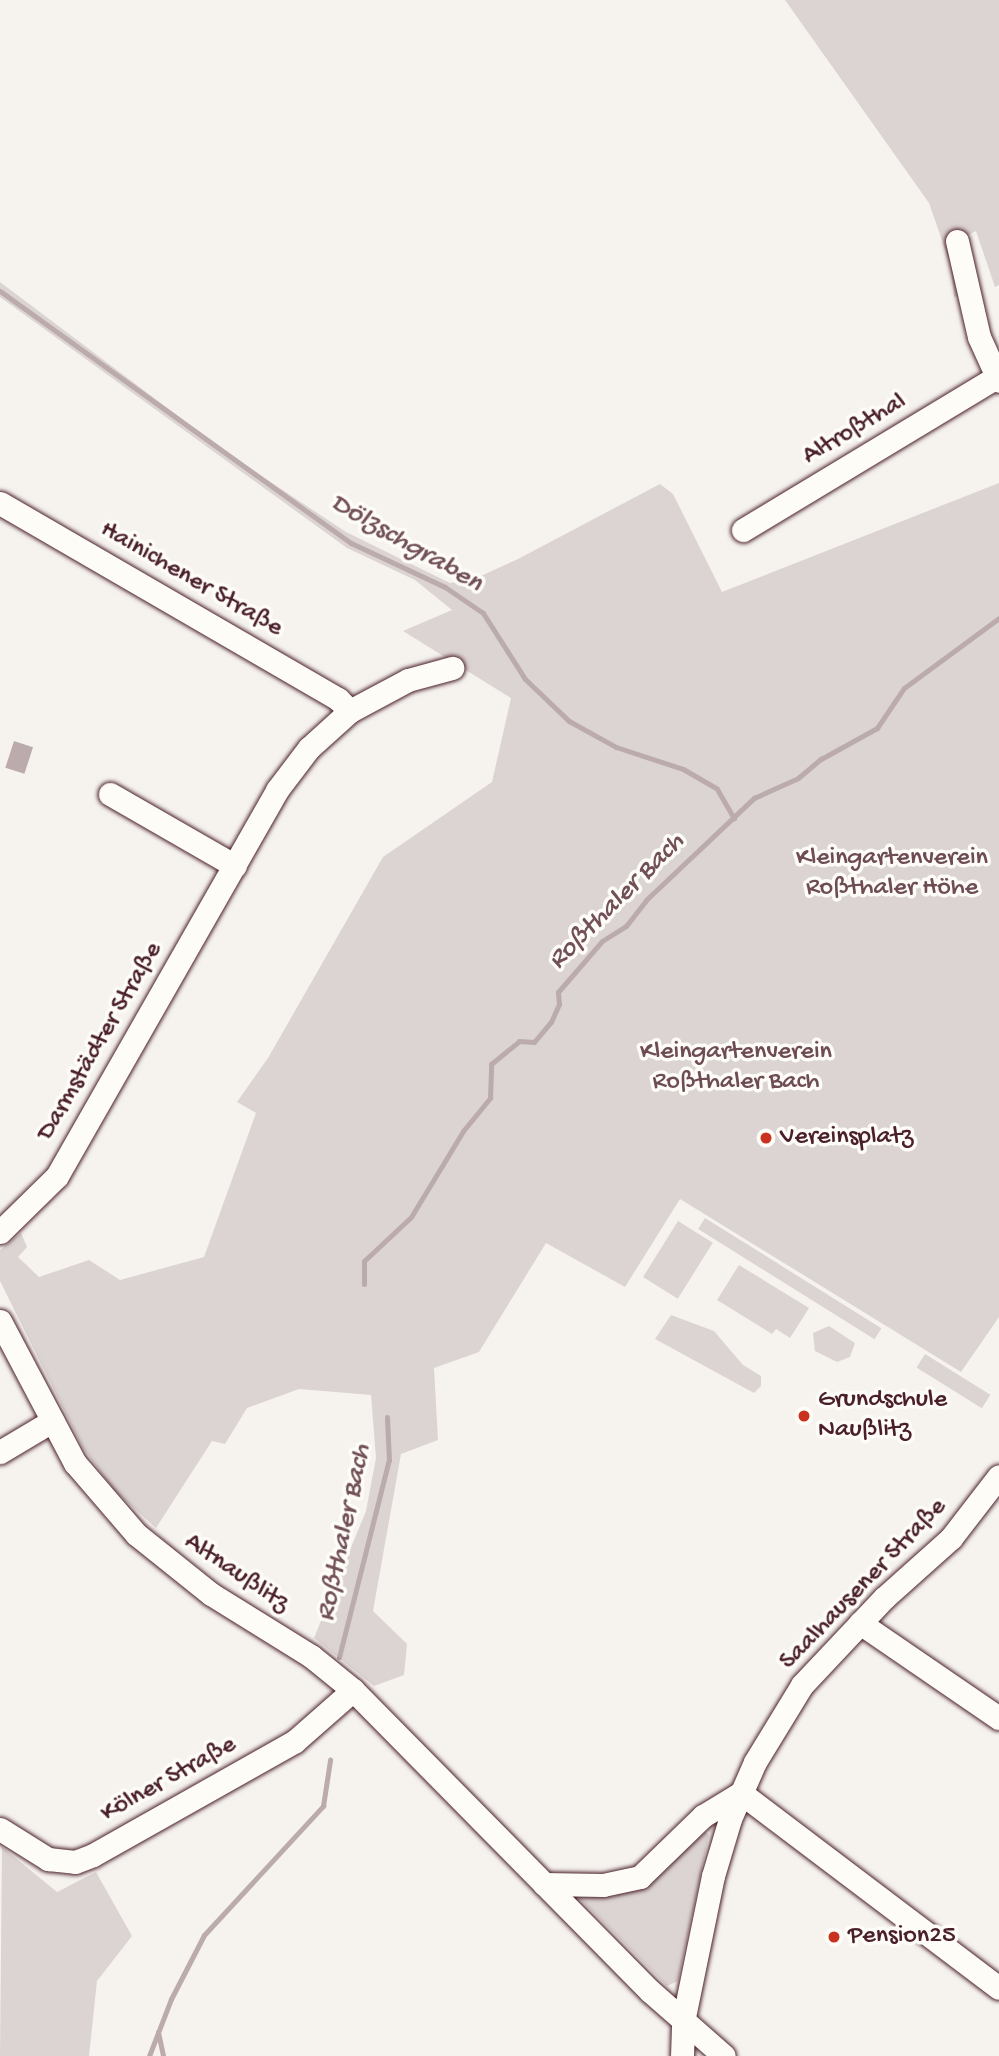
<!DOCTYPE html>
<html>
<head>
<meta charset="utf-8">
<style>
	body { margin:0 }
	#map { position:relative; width:999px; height:2056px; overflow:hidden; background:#f6f3ef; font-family:"Gochi Hand",sans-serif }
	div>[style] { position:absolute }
	.green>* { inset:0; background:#dcd4d2; transform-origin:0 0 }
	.water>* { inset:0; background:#bbabac; transform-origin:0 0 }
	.stream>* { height:5px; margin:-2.5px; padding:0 2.5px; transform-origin:2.5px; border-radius:2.5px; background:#bbabac }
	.roads { filter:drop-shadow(0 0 2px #4a1f2b) drop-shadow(0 0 2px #4a1f2b) }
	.minor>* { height:23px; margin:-11.5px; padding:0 11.5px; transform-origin:11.5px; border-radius:11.5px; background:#fdfcf7 }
	.dots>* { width:19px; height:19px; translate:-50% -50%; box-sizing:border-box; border:4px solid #fdfcf7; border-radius:50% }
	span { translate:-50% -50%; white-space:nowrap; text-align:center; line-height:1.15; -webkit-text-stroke:7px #fdfcf7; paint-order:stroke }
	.street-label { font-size:26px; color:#4a1f2b }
	.park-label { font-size:26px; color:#6e4c55 }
	.poi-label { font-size:26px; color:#4a1f2b }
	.left { translate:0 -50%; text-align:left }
	.water-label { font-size:28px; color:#725058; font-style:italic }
</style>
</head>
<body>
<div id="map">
	<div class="green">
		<i style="clip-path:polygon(785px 0,999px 0,999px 285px,995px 287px,976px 231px,957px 241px,969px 294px,954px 297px,951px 266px,929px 203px)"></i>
		<i style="clip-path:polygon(0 282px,230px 455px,346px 532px,450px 583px,474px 579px,518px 559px,660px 484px,673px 494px,722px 592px,999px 483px,999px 1317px,961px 1372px,680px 1199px,625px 1287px,546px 1243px,479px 1352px,434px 1368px,438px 1440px,401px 1454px,373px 1611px,407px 1644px,404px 1675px,374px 1686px,314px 1638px,366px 1511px,376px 1458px,371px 1395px,299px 1389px,247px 1408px,225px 1444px,212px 1441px,156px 1528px,115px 1491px,83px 1448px,0 1281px,0 1250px,21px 1233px,27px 1247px,18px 1257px,39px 1277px,89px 1260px,120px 1280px,204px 1257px,256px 1113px,237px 1102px,268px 1058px,383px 857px,492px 782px,511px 698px,403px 631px,452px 610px,415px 580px,347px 548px,0 297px)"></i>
		<i style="left:705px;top:1218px;width:208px;height:13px;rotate:32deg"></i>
		<i style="left:678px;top:1221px;width:41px;height:66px;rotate:32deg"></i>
		<i style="clip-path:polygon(739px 1265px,809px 1308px,790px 1338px,776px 1329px,772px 1334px,717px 1300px)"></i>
		<i style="clip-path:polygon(671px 1315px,714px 1331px,743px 1365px,761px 1376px,761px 1386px,754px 1393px,655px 1339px)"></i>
		<i style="clip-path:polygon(829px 1326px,855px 1343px,850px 1357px,837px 1362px,815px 1351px,813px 1333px)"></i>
		<i style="left:925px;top:1354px;width:77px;height:16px;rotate:32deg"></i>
		<i style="clip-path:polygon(702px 1830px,709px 1835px,678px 1981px,667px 1986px,577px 1896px,643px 1886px,662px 1873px)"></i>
		<i style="clip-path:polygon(2px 1847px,57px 1892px,96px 1872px,132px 1936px,97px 1981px,89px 2056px,0 2056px)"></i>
	</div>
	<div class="water">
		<i style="left:14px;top:741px;width:20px;height:28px;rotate:18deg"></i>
	</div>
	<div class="stream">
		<i style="left:0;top:291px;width:432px;rotate:35.7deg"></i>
		<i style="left:351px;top:543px;width:104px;rotate:25.1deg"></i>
		<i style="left:445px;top:587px;width:46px;rotate:34.4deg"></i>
		<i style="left:483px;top:613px;width:78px;rotate:57.5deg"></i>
		<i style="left:525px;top:679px;width:61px;rotate:43.7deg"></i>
		<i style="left:569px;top:721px;width:54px;rotate:29deg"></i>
		<i style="left:616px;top:747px;width:71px;rotate:18.2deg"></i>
		<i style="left:683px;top:769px;width:39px;rotate:30deg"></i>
		<i style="left:717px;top:789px;width:34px;rotate:60deg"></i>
		<i style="left:364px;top:1284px;width:23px;rotate:-90deg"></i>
		<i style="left:364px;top:1261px;width:64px;rotate:-43.1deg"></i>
		<i style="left:411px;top:1217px;width:100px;rotate:-58.8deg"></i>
		<i style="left:463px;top:1131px;width:43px;rotate:-50.7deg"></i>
		<i style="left:490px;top:1098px;width:34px;rotate:-88deg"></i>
		<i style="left:491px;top:1064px;width:36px;rotate:-39deg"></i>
		<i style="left:519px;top:1041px;width:15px;rotate:4deg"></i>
		<i style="left:534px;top:1042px;width:26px;rotate:-50deg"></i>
		<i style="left:551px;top:1022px;width:20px;rotate:-66deg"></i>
		<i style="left:559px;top:1004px;width:12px;rotate:-95deg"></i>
		<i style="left:558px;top:992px;width:67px;rotate:-49.2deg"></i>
		<i style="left:602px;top:941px;width:28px;rotate:-32deg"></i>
		<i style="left:626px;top:926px;width:33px;rotate:-52deg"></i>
		<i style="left:646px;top:900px;width:149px;rotate:-43.4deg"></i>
		<i style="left:754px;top:798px;width:48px;rotate:-24.4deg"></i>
		<i style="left:798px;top:778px;width:30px;rotate:-40deg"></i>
		<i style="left:821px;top:759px;width:64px;rotate:-29deg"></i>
		<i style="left:877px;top:728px;width:48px;rotate:-56deg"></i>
		<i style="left:904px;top:688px;width:118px;rotate:-36.4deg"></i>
		<i style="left:339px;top:1657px;width:203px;rotate:-75.8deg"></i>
		<i style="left:389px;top:1460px;width:43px;rotate:-92.7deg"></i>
		<i style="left:158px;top:2032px;width:25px;rotate:78deg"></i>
		<i style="left:149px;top:2056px;width:61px;rotate:-68.9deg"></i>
		<i style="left:171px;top:1999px;width:72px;rotate:-62.7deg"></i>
		<i style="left:204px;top:1935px;width:176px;rotate:-47.3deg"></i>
		<i style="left:323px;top:1806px;width:47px;rotate:-81.3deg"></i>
	</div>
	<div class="roads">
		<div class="minor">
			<i style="left:957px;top:241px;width:98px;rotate:77.1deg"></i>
			<i style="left:979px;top:337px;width:48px;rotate:65.6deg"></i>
			<i style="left:0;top:503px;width:391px;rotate:30.1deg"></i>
			<i style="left:338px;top:699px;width:17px;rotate:45deg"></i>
			<i style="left:743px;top:530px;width:294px;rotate:-31.1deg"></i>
			<i style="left:110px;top:794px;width:144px;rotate:29.9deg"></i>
			<i style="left:0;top:1232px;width:80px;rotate:-44.5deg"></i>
			<i style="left:57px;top:1176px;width:444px;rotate:-60.3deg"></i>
			<i style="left:277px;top:790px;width:53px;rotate:-52.7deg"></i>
			<i style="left:309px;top:748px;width:55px;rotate:-42.1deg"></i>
			<i style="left:350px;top:711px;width:66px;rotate:-28.1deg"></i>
			<i style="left:408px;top:680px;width:46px;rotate:-15.3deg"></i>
			<i style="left:0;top:1321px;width:161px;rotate:62.2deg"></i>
			<i style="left:75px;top:1463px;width:94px;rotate:49.3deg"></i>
			<i style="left:136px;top:1534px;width:96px;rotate:38.7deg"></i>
			<i style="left:211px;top:1594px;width:118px;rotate:31.8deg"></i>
			<i style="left:311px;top:1656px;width:54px;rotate:39deg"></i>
			<i style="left:353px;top:1690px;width:423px;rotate:45.4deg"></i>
			<i style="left:650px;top:1991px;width:98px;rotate:41.3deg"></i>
			<i style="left:0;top:1452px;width:61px;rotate:-30.8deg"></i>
			<i style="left:860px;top:1623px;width:168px;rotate:34.4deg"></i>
			<i style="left:741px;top:1793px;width:323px;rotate:37.1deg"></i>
			<i style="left:0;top:1829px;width:57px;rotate:32deg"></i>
			<i style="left:48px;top:1859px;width:27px;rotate:6deg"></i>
			<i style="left:75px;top:1862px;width:19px;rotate:-21deg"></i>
			<i style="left:93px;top:1855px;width:232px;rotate:-29.4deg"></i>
			<i style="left:295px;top:1741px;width:77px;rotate:-41.3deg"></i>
			<i style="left:544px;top:1884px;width:59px;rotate:1deg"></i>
			<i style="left:603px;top:1885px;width:38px;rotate:-12deg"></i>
			<i style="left:640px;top:1877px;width:88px;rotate:-44.1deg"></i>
			<i style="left:703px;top:1816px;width:44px;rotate:-31.2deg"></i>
			<i style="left:682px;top:2056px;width:34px;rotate:-88deg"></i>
			<i style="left:683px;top:2022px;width:149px;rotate:-78.4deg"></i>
			<i style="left:713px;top:1876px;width:59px;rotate:-73.4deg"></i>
			<i style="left:730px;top:1819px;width:62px;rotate:-66.3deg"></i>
			<i style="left:755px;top:1762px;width:90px;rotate:-58.6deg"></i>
			<i style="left:802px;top:1685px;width:120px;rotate:-46.7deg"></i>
			<i style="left:884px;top:1598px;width:90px;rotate:-41.8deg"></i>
			<i style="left:951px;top:1538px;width:78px;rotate:-52.3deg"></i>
		</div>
	</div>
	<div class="dots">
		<i style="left:766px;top:1138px;background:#c8321e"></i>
		<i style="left:804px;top:1416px;background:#c8321e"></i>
		<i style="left:834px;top:1937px;background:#c8321e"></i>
	</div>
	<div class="street-label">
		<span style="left:855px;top:430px;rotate:-31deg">Altroßthal</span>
		<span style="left:191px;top:580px;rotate:30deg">Hainichener Straße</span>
		<span style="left:101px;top:1042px;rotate:-60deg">Darmstädter Straße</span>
		<span style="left:236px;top:1574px;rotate:34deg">Altnaußlitz</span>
		<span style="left:864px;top:1585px;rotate:-46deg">Saalhausener Straße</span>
		<span style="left:169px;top:1780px;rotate:-29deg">Kölner Straße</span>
	</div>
	<div class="park-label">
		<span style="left:892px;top:874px">Kleingartenverein<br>Roßthaler Höhe</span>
		<span style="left:736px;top:1068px">Kleingartenverein<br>Roßthaler Bach</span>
	</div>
	<div class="poi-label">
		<span class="left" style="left:780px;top:1138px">Vereinsplatz</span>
		<span class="left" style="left:818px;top:1416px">Grundschule<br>Naußlitz</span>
		<span class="left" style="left:848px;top:1937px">Pension25</span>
	</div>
	<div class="water-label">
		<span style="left:406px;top:544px;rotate:30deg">Dölzschgraben</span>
		<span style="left:617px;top:902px;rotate:-45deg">Roßthaler Bach</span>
		<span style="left:345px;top:1533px;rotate:-78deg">Roßthaler Bach</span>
	</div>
</div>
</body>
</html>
